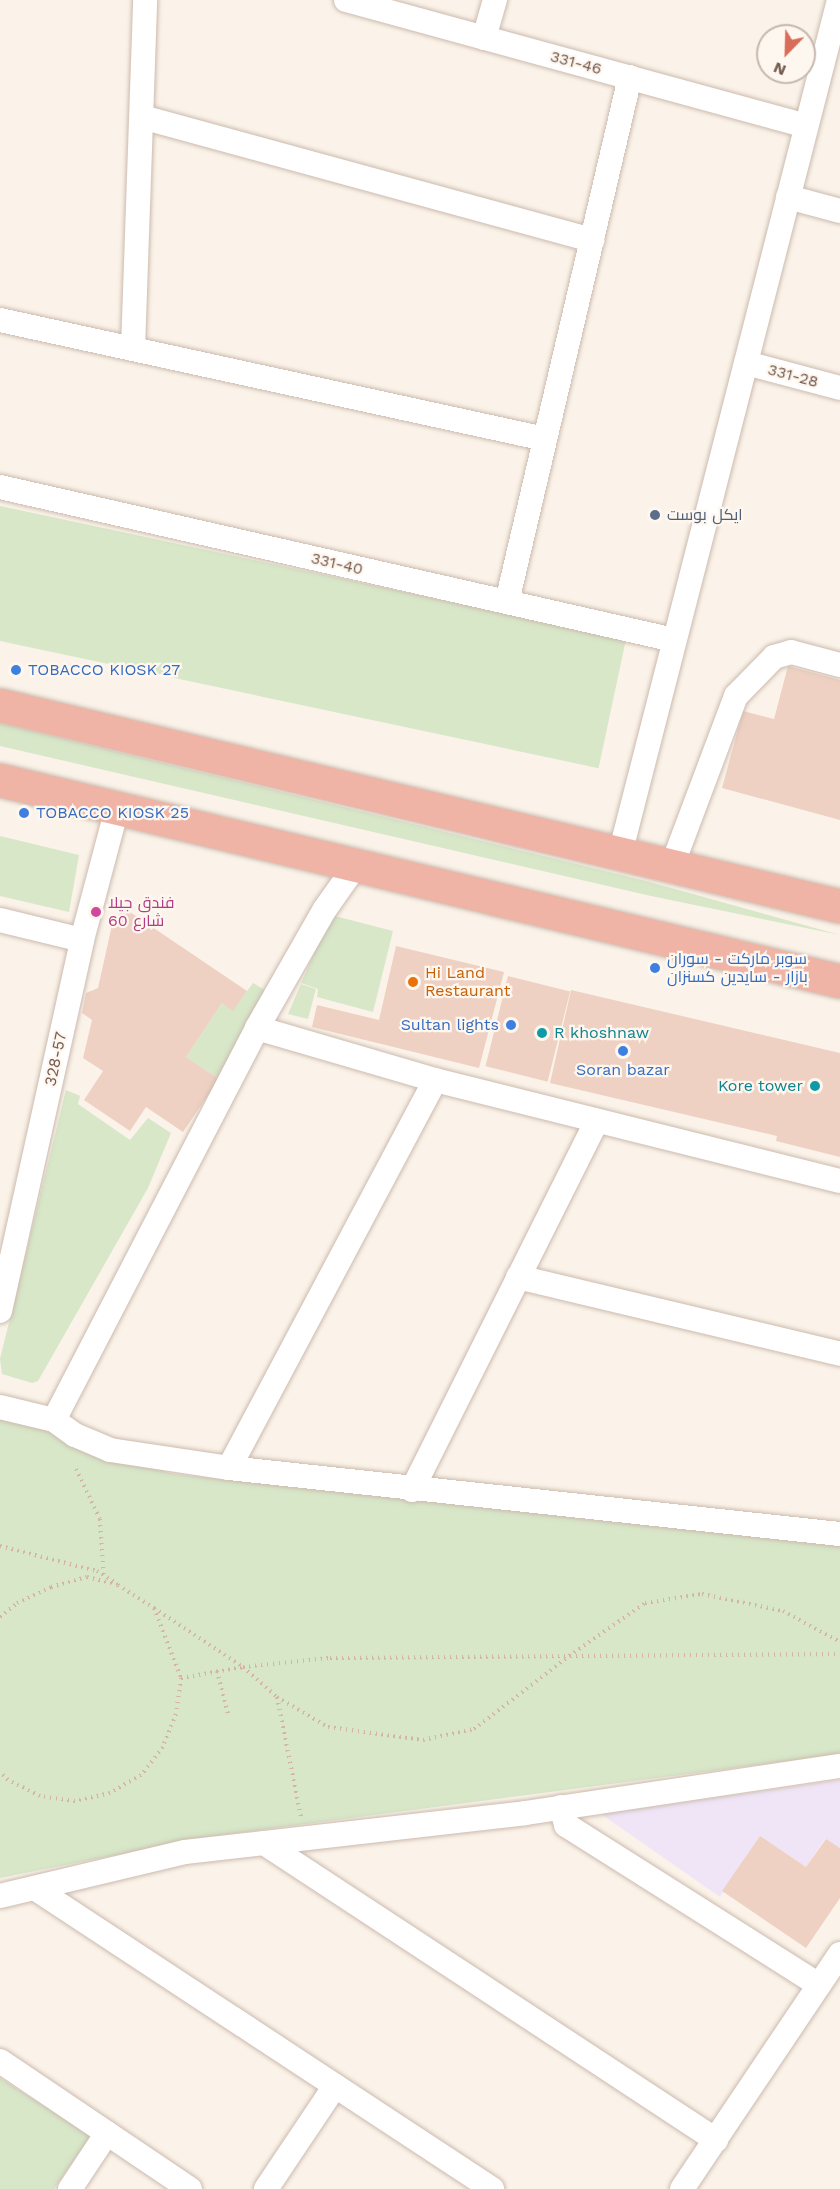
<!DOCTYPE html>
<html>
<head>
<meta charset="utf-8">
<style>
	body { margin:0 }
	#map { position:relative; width:840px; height:2189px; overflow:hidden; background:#fbf3e9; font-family:"Work Sans",Cairo,sans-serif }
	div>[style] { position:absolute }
	.education>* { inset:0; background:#efe5f7 }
	.green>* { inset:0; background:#d7e7c8; transform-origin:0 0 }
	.building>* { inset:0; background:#eed1c3; transform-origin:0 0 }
	.path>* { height:4px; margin-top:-2px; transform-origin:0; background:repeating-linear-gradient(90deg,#d3b4a6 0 1.5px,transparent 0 6px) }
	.roads { filter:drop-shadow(0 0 2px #ccbaaf) drop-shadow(0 0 2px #ccbaaf) }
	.minor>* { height:24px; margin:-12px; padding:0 12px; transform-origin:12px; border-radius:12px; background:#fff }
	.highway>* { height:33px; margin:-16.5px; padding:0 16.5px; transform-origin:16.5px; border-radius:16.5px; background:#efb4a5 }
	.dots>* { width:16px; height:16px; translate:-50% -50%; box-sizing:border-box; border:3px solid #fef7ef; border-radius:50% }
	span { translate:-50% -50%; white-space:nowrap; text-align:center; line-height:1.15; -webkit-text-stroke:4.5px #fef7ef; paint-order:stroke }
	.street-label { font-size:16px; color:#73594e }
	.service-label { font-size:16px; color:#4e5e75 }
	.left { translate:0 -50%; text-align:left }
	.shop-label { font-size:16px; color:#366cbe }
	.right { translate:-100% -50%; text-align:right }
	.hotel-label { font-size:16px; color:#b23c85 }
	.food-label { font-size:16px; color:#c56008 }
	.culture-label { font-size:16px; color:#0d838f }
	.north { position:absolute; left:756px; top:24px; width:60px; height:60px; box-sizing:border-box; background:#fef7ef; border:2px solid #c6b8af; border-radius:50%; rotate:203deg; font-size:16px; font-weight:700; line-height:24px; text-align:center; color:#73594e }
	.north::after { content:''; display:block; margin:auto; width:21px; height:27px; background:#da6d59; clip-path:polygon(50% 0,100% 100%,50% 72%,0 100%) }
</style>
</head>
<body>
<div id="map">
	<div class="education">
		<i style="clip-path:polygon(840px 1780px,840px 1848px,825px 1839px,806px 1867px,760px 1836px,720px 1897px,601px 1814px)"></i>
	</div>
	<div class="green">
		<i style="left:0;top:506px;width:640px;height:132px;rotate:12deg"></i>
		<i style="clip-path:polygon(0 723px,646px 881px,840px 935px,651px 896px,0 746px)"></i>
		<i style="clip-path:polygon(0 836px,79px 855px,69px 912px,0 896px)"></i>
		<i style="clip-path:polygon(331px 915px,393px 931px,373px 1012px,317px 997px,318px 989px,301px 983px)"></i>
		<i style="clip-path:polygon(253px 983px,266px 991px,219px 1079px,186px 1057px,222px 1003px,233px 1010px)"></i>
		<i style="clip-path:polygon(301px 984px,316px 989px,308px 1019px,288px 1014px)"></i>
		<i style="clip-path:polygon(66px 1090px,80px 1096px,78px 1104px,130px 1140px,148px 1118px,171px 1133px,148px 1188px,38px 1381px,32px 1383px,2px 1374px,0 1359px)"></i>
		<i style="clip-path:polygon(0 1416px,61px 1421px,76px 1445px,174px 1474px,840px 1546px,840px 1754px,207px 1837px,0 1878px)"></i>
		<i style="clip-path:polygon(0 2078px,91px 2136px,54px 2189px,0 2189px)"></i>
	</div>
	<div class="building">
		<i style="clip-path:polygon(788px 666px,840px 680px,840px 820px,722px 788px,743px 711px,774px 719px)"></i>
		<i style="clip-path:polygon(124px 908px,247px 991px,233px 1011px,222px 1003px,186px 1057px,219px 1079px,183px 1132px,146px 1107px,130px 1131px,84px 1100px,103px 1071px,83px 1058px,92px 1020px,82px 1013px,86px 993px,98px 988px,112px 925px)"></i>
		<i style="clip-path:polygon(396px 946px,504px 972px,479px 1068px,312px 1027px,317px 1005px,379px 1020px)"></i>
		<i style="left:508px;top:976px;width:64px;height:93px;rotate:14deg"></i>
		<i style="clip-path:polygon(571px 990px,840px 1053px,840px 1157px,776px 1141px,777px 1136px,550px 1083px)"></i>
		<i style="clip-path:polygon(760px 1836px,806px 1867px,826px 1839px,840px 1848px,840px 1898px,806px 1948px,722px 1891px)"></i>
	</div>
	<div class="path">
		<i style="left:76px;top:1469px;width:55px;rotate:64.4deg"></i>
		<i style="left:100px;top:1519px;width:58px;rotate:86.1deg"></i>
		<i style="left:0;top:1546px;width:100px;rotate:14.5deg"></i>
		<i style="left:97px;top:1571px;width:22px;rotate:32deg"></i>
		<i style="left:154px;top:1608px;width:107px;rotate:33.5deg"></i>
		<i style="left:243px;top:1667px;width:45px;rotate:41.4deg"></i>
		<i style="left:277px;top:1697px;width:122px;rotate:78.7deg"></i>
		<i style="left:0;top:1617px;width:22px;rotate:-39deg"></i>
		<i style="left:17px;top:1603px;width:38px;rotate:-25deg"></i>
		<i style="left:51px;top:1587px;width:37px;rotate:-16deg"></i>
		<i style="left:87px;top:1577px;width:32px;rotate:14deg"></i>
		<i style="left:118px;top:1585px;width:43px;rotate:32.6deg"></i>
		<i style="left:154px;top:1608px;width:75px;rotate:68.9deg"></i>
		<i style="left:181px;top:1678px;width:36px;rotate:98deg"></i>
		<i style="left:176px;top:1714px;width:35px;rotate:112deg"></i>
		<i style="left:163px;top:1747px;width:36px;rotate:128deg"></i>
		<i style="left:141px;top:1775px;width:36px;rotate:150deg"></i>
		<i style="left:110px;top:1793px;width:36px;rotate:167deg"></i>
		<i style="left:75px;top:1801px;width:35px;rotate:-172deg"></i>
		<i style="left:40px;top:1796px;width:36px;rotate:-153deg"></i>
		<i style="left:8px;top:1780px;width:11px;rotate:-135deg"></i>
		<i style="left:217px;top:1671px;width:44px;rotate:75.7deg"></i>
		<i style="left:181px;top:1678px;width:63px;rotate:-10.1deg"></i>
		<i style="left:243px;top:1667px;width:87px;rotate:-5.9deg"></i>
		<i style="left:330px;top:1658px;width:510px;rotate:-0.45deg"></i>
		<i style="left:277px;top:1697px;width:59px;rotate:30.5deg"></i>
		<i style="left:328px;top:1727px;width:96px;rotate:7.8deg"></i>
		<i style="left:423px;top:1740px;width:52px;rotate:-12.2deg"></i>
		<i style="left:474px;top:1729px;width:120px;rotate:-37.5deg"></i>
		<i style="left:569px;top:1656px;width:93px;rotate:-34.9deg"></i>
		<i style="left:645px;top:1603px;width:58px;rotate:-9deg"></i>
		<i style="left:702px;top:1594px;width:83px;rotate:11.9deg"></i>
		<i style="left:783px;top:1611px;width:65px;rotate:28.5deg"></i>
	</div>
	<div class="roads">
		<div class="minor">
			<i style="left:346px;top:0;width:477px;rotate:15.3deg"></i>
			<i style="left:484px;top:38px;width:40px;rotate:-74deg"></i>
			<i style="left:142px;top:117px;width:467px;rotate:15.3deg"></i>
			<i style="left:788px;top:197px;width:54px;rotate:15.1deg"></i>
			<i style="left:0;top:320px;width:558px;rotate:12.32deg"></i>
			<i style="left:133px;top:349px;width:349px;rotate:-88deg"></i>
			<i style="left:746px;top:363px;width:97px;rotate:14.9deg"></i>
			<i style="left:0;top:487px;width:691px;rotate:12.79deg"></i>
			<i style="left:507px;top:602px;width:539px;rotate:-76.81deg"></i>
			<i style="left:620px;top:854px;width:882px;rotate:-75.62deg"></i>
			<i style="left:672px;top:866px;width:182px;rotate:-69.4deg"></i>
			<i style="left:736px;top:696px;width:54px;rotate:-45.7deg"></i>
			<i style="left:774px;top:657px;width:18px;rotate:-16deg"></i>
			<i style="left:791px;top:652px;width:51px;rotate:14.9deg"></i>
			<i style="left:0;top:920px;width:84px;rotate:13.7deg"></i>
			<i style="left:257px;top:1028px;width:185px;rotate:16.3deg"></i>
			<i style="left:435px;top:1080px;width:417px;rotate:14deg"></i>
			<i style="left:518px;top:1277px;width:331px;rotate:13.4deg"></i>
			<i style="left:0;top:1311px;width:380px;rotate:-77.5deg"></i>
			<i style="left:82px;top:940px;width:137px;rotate:-75.1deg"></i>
			<i style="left:0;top:1407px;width:56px;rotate:13.5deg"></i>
			<i style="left:54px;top:1420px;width:26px;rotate:36deg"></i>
			<i style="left:75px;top:1435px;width:38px;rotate:23deg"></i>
			<i style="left:110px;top:1450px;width:120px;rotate:8.6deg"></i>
			<i style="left:229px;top:1468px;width:615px;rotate:6.17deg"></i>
			<i style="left:54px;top:1420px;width:441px;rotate:-62.6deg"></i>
			<i style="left:257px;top:1028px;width:137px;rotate:-60.3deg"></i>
			<i style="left:325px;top:909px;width:54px;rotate:-54.8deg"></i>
			<i style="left:229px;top:1468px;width:439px;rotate:-62deg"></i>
			<i style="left:412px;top:1490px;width:413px;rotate:-63.4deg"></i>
			<i style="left:561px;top:1807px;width:19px;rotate:74deg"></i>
			<i style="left:566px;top:1825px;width:299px;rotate:32.3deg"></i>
			<i style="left:264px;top:1843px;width:541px;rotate:33.31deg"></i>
			<i style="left:36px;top:1889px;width:546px;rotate:33.34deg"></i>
			<i style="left:0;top:1896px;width:190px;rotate:-13.4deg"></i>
			<i style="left:185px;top:1852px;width:342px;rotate:-6.5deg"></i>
			<i style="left:525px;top:1813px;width:318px;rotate:-8.5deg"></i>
			<i style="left:0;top:2061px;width:229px;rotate:34deg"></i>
			<i style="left:70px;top:2189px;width:67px;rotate:-56.5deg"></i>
			<i style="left:266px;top:2189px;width:124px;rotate:-56.2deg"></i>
			<i style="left:682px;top:2189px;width:283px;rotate:-56.1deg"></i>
		</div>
		<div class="highway">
			<i style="left:0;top:705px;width:864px;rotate:13.46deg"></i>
			<i style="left:0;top:780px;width:864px;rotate:13.46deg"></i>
		</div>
	</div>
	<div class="dots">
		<i style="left:655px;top:515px;background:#5c6f8a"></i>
		<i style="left:16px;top:670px;background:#3f7fe0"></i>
		<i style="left:24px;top:813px;background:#3f7fe0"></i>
		<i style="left:96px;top:912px;background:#d1479c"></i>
		<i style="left:655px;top:968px;background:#3f7fe0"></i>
		<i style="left:413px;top:982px;background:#e8710a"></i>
		<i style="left:511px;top:1025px;background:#3f7fe0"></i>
		<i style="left:542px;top:1033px;background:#0f9aa8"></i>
		<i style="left:623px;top:1051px;background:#3f7fe0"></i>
		<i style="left:815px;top:1086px;background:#0f9aa8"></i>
	</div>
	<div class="street-label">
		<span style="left:576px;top:63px;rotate:15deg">331-46</span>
		<span style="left:793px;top:376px;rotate:15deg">331-28</span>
		<span style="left:337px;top:564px;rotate:13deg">331-40</span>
		<span style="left:56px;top:1059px;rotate:-78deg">328-57</span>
	</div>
	<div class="service-label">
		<span class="left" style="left:667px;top:515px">ايكل بوست</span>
	</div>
	<div class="shop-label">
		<span class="left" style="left:28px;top:670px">TOBACCO KIOSK 27</span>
		<span class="left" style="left:36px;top:813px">TOBACCO KIOSK 25</span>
		<span class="left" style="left:667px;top:968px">سوبر ماركت - سوران<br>بازار - سايدين كسنزان</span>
		<span class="right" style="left:499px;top:1025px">Sultan lights</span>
		<span style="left:623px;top:1070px">Soran bazar</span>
	</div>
	<div class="hotel-label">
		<span class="left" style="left:108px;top:912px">فندق جيلا<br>شارع 60</span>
	</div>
	<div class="food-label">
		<span class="left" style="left:425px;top:982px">Hi Land<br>Restaurant</span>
	</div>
	<div class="culture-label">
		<span class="left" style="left:554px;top:1033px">R khoshnaw</span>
		<span class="right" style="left:803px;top:1086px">Kore tower</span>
	</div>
	<div class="north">N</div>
</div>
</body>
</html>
